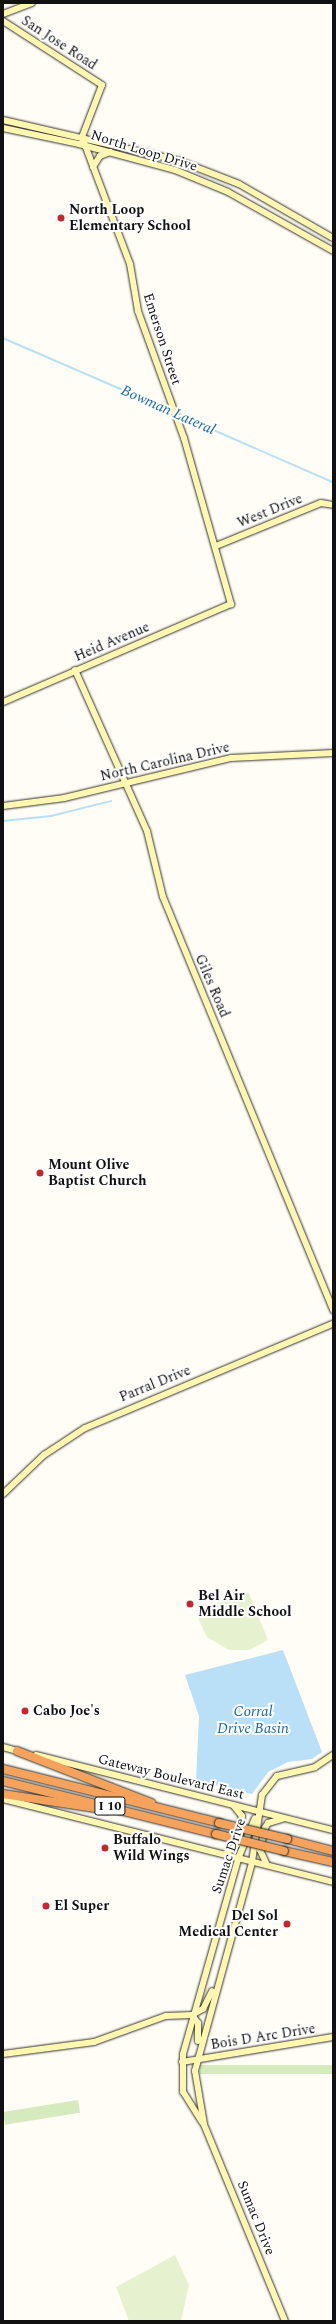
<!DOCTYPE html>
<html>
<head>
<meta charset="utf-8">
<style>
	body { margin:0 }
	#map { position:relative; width:336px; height:2324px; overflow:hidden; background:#fffdf5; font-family:Spectral,serif }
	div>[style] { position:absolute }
	.green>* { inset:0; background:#d5ebbd; transform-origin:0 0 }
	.pitch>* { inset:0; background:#e6f2cf }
	.water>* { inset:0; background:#b9e0f7 }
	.stream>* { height:1.5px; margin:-0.75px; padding:0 0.75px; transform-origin:0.75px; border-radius:0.75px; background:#b9e0f7 }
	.roads { filter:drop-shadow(0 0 1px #333) drop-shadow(0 0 1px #333) }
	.secondary>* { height:6px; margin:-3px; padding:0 3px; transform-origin:3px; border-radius:3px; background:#fff6b0 }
	.highway>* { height:8px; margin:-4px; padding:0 4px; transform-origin:4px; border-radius:4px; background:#f5a25d }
	.bridges { filter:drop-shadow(0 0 1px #222) drop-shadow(0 0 1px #222) }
	.highway-bridge>* { height:8px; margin:-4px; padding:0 4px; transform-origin:4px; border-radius:4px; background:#f5a25d }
	.dots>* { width:11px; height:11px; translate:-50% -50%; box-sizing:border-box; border:2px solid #fff; border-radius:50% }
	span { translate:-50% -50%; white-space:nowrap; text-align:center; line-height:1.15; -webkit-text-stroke:4px #fff; paint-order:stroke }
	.shield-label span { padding:1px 3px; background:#fff; border:1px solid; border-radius:3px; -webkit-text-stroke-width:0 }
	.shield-label { font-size:13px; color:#111; font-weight:700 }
	.street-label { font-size:14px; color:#111 }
	.poi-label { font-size:14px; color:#111; font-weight:700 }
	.left { translate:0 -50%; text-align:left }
	.right { translate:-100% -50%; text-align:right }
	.water-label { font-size:15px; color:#1768a6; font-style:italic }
	.frame { position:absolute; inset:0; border:4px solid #111; pointer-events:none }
</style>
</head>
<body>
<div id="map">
	<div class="green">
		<i style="left:333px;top:2065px;width:9px;height:133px;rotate:90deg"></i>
		<i style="left:78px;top:2100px;width:13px;height:76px;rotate:81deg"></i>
	</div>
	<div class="pitch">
		<i style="clip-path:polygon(242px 1591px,249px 1593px,268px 1640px,250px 1650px,229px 1650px,207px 1637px,196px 1614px)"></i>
		<i style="clip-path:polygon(175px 2255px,189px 2285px,181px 2321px,129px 2321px,116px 2287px)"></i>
	</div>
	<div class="water">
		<i style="clip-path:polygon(283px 1650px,322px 1752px,312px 1759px,288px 1762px,268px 1772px,252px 1794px,196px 1780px,199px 1716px,185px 1675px)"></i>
	</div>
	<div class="stream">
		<i style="left:3px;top:338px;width:184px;rotate:23.4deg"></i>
		<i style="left:177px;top:414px;width:170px;rotate:23.6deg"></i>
		<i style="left:3px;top:821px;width:48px;rotate:-5.9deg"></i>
		<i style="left:51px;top:816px;width:62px;rotate:-14deg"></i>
	</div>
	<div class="roads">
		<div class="secondary">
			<i style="left:3px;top:14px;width:31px;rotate:-21deg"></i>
			<i style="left:3px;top:21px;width:118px;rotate:32.9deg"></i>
			<i style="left:102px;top:85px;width:56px;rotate:111deg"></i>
			<i style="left:82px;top:137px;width:136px;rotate:69.3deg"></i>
			<i style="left:130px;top:264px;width:48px;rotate:80.3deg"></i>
			<i style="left:138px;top:311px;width:135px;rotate:70.1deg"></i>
			<i style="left:184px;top:438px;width:173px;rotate:74.2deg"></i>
			<i style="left:231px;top:604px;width:248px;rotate:156.7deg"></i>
			<i style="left:3px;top:120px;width:182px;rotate:13deg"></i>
			<i style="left:180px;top:161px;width:63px;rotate:21.3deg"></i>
			<i style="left:239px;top:184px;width:108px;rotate:29.9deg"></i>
			<i style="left:3px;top:128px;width:78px;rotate:11.9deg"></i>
			<i style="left:79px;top:144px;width:99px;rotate:15.2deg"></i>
			<i style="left:175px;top:170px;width:57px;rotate:22.5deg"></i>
			<i style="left:228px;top:192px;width:120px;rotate:29.3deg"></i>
			<i style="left:93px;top:167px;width:13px;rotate:-58deg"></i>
			<i style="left:100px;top:156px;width:11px;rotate:-22deg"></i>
			<i style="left:216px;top:546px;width:113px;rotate:-22.3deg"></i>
			<i style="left:321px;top:503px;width:12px;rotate:9deg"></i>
			<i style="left:75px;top:670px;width:176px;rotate:65.9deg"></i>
			<i style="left:147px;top:831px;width:68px;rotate:76.4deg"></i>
			<i style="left:163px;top:897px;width:447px;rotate:67.6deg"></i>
			<i style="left:3px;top:806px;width:62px;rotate:-7.5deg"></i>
			<i style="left:64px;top:798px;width:172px;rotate:-13.5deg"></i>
			<i style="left:231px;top:758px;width:102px;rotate:-2.8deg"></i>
			<i style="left:3px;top:1494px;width:57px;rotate:-43.6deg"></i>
			<i style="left:44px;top:1455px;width:49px;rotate:-33.4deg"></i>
			<i style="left:85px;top:1428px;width:269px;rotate:-22.8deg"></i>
			<i style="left:3px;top:1747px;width:19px;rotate:16deg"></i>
			<i style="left:36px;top:1755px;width:306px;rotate:14.2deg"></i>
			<i style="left:3px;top:1799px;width:340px;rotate:14.1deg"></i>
			<i style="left:225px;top:1854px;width:18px;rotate:-38deg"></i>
			<i style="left:239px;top:1843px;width:27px;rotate:-84deg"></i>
			<i style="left:242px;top:1816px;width:14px;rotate:-129deg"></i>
			<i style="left:267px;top:1865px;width:17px;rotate:-115deg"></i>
			<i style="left:260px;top:1850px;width:23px;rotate:-77deg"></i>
			<i style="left:265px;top:1828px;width:6px;rotate:-59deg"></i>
			<i style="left:268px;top:1823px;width:15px;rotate:-16deg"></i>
			<i style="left:192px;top:2015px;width:10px;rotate:53deg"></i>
			<i style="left:198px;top:2023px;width:18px;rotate:90deg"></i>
			<i style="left:3px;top:2054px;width:92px;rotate:-7.5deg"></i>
			<i style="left:94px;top:2042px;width:77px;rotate:-19.9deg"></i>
			<i style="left:166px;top:2016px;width:26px;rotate:-2deg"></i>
			<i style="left:192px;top:2015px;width:13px;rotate:-29deg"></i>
			<i style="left:203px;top:2009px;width:20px;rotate:-63deg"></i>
			<i style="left:182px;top:2062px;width:153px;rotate:-9.4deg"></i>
			<i style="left:202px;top:2122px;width:36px;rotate:-122deg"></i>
			<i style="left:183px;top:2092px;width:38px;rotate:-90deg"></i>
			<i style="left:183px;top:2054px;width:203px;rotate:-74.2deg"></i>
			<i style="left:238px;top:1859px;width:44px;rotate:-67.5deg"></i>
			<i style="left:285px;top:2321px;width:213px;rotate:-112.4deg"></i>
			<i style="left:204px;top:2124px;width:54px;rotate:-99.6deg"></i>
			<i style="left:195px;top:2071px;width:217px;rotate:-74.7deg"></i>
			<i style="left:252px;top:1862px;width:68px;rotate:-81.5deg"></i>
			<i style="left:262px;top:1795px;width:24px;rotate:-52deg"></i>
			<i style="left:277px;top:1776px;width:39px;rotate:-13deg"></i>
			<i style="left:315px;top:1767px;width:22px;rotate:-34deg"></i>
		</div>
		<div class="highway">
			<i style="left:17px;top:1751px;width:144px;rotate:21.2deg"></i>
			<i style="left:3px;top:1769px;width:223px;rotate:14deg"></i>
			<i style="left:3px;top:1781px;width:219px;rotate:14deg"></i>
			<i style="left:3px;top:1794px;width:105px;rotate:8.7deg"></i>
			<i style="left:287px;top:1839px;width:48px;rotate:14.6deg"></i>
			<i style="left:284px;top:1851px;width:50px;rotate:12.7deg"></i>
		</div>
	</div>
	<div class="bridges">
		<div class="highway-bridge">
			<i style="left:219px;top:1823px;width:70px;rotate:13.2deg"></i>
			<i style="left:216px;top:1834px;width:70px;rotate:14deg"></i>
		</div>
	</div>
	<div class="dots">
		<i style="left:61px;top:218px;background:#c4262e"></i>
		<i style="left:40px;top:1173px;background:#c4262e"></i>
		<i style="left:190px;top:1604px;background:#c4262e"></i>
		<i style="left:25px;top:1711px;background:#c4262e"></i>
		<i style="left:105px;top:1848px;background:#c4262e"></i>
		<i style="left:46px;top:1906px;background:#c4262e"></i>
		<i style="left:287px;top:1924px;background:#c4262e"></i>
	</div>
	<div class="shield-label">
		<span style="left:110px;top:1806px">I 10</span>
	</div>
	<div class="street-label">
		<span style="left:59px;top:43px;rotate:33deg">San Jose Road</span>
		<span style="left:144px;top:151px;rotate:17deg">North Loop Drive</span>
		<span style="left:162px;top:339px;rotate:72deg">Emerson Street</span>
		<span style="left:270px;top:511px;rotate:-22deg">West Drive</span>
		<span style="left:112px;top:642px;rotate:-23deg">Heid Avenue</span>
		<span style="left:165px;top:762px;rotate:-13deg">North Carolina Drive</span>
		<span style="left:212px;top:986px;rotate:67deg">Giles Road</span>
		<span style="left:155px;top:1384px;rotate:-22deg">Parral Drive</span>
		<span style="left:171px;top:1777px;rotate:14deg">Gateway Boulevard East</span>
		<span style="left:229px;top:1856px;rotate:-71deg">Sumac Drive</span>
		<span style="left:263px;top:2037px;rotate:-9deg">Bois D Arc Drive</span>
		<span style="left:256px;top:2218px;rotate:68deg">Sumac Drive</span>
	</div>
	<div class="poi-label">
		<span class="left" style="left:69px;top:218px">North Loop<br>Elementary School</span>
		<span class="left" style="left:48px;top:1173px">Mount Olive<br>Baptist Church</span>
		<span class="left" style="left:198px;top:1604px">Bel Air<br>Middle School</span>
		<span class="left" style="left:33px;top:1711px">Cabo Joe's</span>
		<span class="left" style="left:113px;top:1848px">Buffalo<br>Wild Wings</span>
		<span class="left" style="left:54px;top:1906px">El Super</span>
		<span class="right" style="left:278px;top:1924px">Del Sol<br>Medical Center</span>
	</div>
	<div class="water-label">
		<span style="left:168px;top:410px;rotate:24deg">Bowman Lateral</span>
		<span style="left:253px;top:1720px">Corral<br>Drive Basin</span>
	</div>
	<div class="frame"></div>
</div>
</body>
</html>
